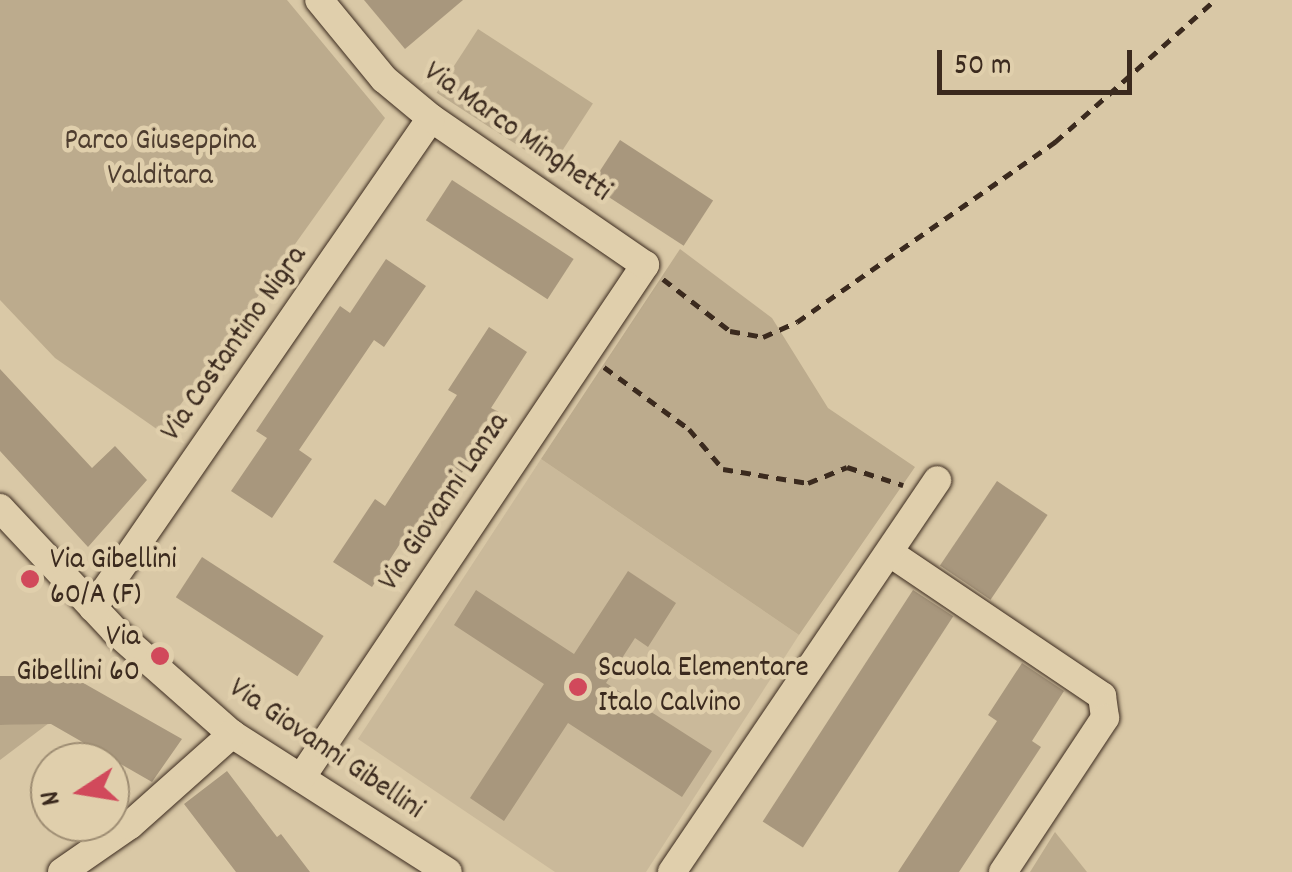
<!DOCTYPE html>
<html>
<head>
<meta charset="utf-8">
<style>
	body { margin:0 }
	#map { position:relative; width:1292px; height:872px; overflow:hidden; background:#d9c8a6; font-family:Dekko,sans-serif }
	div>[style] { position:absolute }
	.built>* { inset:0; background:#cab99a }
	.green>* { inset:0; background:#bcab8d; transform-origin:0 0 }
	.building>* { inset:0; background:#a8977d; transform-origin:0 0 }
	.path>* { height:5px; margin-top:-2.5px; transform-origin:0; background:repeating-linear-gradient(90deg,#3b2a1e 0 10px,transparent 0 18px) }
	.roads { filter:drop-shadow(0 0 2px #3b2a1e) drop-shadow(0 0 2px #3b2a1e) }
	.minor>* { height:28px; margin:-14px; padding:0 14px; transform-origin:14px; border-radius:14px; background:#e0cfac }
	.dots>* { width:28px; height:28px; translate:-50% -50%; box-sizing:border-box; border:5px solid #e0cfac; border-radius:50% }
	span { translate:-50% -50%; white-space:nowrap; text-align:center; line-height:1.15; -webkit-text-stroke:9px #e0cfac; paint-order:stroke }
	.street-label { font-size:30px; color:#3b2a1e }
	.park-label { font-size:30px; color:#4e3d2f }
	.poi-label { font-size:30px; color:#3b2a1e }
	.left { translate:0 -50%; text-align:left }
	.right { translate:-100% -50%; text-align:right }
	.north { position:absolute; left:30px; top:742px; width:100px; height:100px; box-sizing:border-box; background:#e0cfac; border:2px solid #9e8d73; border-radius:50%; rotate:258deg; font-size:28px; font-weight:700; line-height:40px; text-align:center; color:#3b2a1e }
	.north::after { content:''; display:block; margin:auto; width:35px; height:45px; background:#d1495b; clip-path:polygon(50% 0,100% 100%,50% 72%,0 100%) }
	.scale { position:absolute; left:937px; top:50px; width:195px; height:45px; box-sizing:border-box; border:5px solid #3b2a1e; border-top:0; padding-left:12px; font-size:30px; line-height:35px; white-space:nowrap; color:#3b2a1e; -webkit-text-stroke:8px #e0cfac; paint-order:stroke }
</style>
</head>
<body>
<div id="map">
	<div class="built">
		<i style="clip-path:polygon(541px 459px,799px 635px,646px 872px,555px 872px,358px 739px)"></i>
	</div>
	<div class="green">
		<i style="clip-path:polygon(0 0,287px 0,385px 118px,161px 432px,55px 358px,0 300px)"></i>
		<i style="left:478px;top:29px;width:137px;height:76px;rotate:33deg"></i>
		<i style="clip-path:polygon(680px 249px,772px 318px,828px 408px,915px 467px,799px 635px,541px 459px)"></i>
		<i style="clip-path:polygon(49px 723px,0 760px,0 725px)"></i>
		<i style="clip-path:polygon(1055px 832px,1087px 872px,1030px 872px)"></i>
	</div>
	<div class="building">
		<i style="clip-path:polygon(364px 0,463px 0,405px 49px)"></i>
		<i style="left:620px;top:140px;width:111px;height:54px;rotate:33deg"></i>
		<i style="left:452px;top:180px;width:145px;height:48px;rotate:33deg"></i>
		<i style="clip-path:polygon(386px 259px,426px 286px,384px 347px,374px 340px,299px 450px,312px 459px,272px 518px,231px 491px,267px 438px,256px 431px,340px 306px,350px 313px)"></i>
		<i style="clip-path:polygon(489px 327px,527px 352px,491px 408px,501px 413px,420px 537px,409px 530px,372px 587px,333px 562px,375px 499px,385px 506px,457px 395px,448px 390px)"></i>
		<i style="clip-path:polygon(0 369px,92px 468px,115px 446px,147px 480px,88px 547px,0 451px)"></i>
		<i style="left:997px;top:481px;width:61px;height:102px;rotate:34deg"></i>
		<i style="left:202px;top:557px;width:145px;height:48px;rotate:33deg"></i>
		<i style="clip-path:polygon(628px 571px,676px 603px,648px 647px,635px 638px,606px 683px,712px 751px,682px 797px,568px 723px,504px 821px,470px 798px,544px 684px,454px 625px,476px 590px,574px 654px)"></i>
		<i style="left:913px;top:590px;width:48px;height:276px;rotate:33deg"></i>
		<i style="clip-path:polygon(1022px 663px,1064px 691px,1032px 741px,1041px 747px,959px 872px,898px 872px,997px 721px,988px 715px)"></i>
		<i style="clip-path:polygon(0 676px,71px 676px,182px 739px,152px 782px,51px 724px,0 725px)"></i>
		<i style="clip-path:polygon(227px 771px,277px 837px,281px 834px,310px 872px,236px 872px,184px 804px)"></i>
	</div>
	<div class="path">
		<i style="left:663px;top:279px;width:85px;rotate:37.8deg"></i>
		<i style="left:730px;top:331px;width:34px;rotate:10deg"></i>
		<i style="left:763px;top:337px;width:37px;rotate:-24deg"></i>
		<i style="left:797px;top:322px;width:315px;rotate:-34.9deg"></i>
		<i style="left:1055px;top:142px;width:214px;rotate:-41.6deg"></i>
		<i style="left:604px;top:367px;width:105px;rotate:36.1deg"></i>
		<i style="left:689px;top:429px;width:52px;rotate:49.6deg"></i>
		<i style="left:723px;top:469px;width:86px;rotate:9.4deg"></i>
		<i style="left:808px;top:483px;width:42px;rotate:-22.3deg"></i>
		<i style="left:847px;top:467px;width:59px;rotate:17.8deg"></i>
	</div>
	<div class="roads">
		<div class="minor">
			<i style="left:0;top:508px;width:168px;rotate:46.9deg"></i>
			<i style="left:115px;top:631px;width:156px;rotate:41.4deg"></i>
			<i style="left:232px;top:734px;width:256px;rotate:32.6deg"></i>
			<i style="left:890px;top:553px;width:256px;rotate:34deg"></i>
			<i style="left:1102px;top:696px;width:22px;rotate:82deg"></i>
			<i style="left:1105px;top:718px;width:185px;rotate:123.5deg"></i>
			<i style="left:93px;top:608px;width:595px;rotate:-55.4deg"></i>
			<i style="left:301px;top:778px;width:618px;rotate:-56.16deg"></i>
			<i style="left:645px;top:265px;width:260px;rotate:-145.5deg"></i>
			<i style="left:431px;top:118px;width:61px;rotate:-140.3deg"></i>
			<i style="left:384px;top:79px;width:102px;rotate:-129.4deg"></i>
			<i style="left:62px;top:872px;width:83px;rotate:-34.7deg"></i>
			<i style="left:130px;top:825px;width:137px;rotate:-41.7deg"></i>
			<i style="left:672px;top:872px;width:473px;rotate:-55.9deg"></i>
		</div>
	</div>
	<div class="dots">
		<i style="left:30px;top:579px;background:#d1495b"></i>
		<i style="left:160px;top:656px;background:#d1495b"></i>
		<i style="left:578px;top:687px;background:#d1495b"></i>
	</div>
	<div class="street-label">
		<span style="left:516px;top:134px;rotate:35deg">Via Marco Minghetti</span>
		<span style="left:236px;top:345px;rotate:-55deg">Via Costantino Nigra</span>
		<span style="left:446px;top:503px;rotate:-56deg">Via Giovanni Lanza</span>
		<span style="left:325px;top:751px;rotate:34deg">Via Giovanni Gibellini</span>
	</div>
	<div class="park-label">
		<span style="left:160px;top:160px">Parco Giuseppina<br>Valditara</span>
	</div>
	<div class="poi-label">
		<span class="left" style="left:50px;top:579px">Via Gibellini<br>60/A (F)</span>
		<span class="right" style="left:140px;top:656px">Via<br>Gibellini 60</span>
		<span class="left" style="left:598px;top:687px">Scuola Elementare<br>Italo Calvino</span>
	</div>
	<div class="north">N</div>
	<div class="scale">50 m</div>
</div>
</body>
</html>
